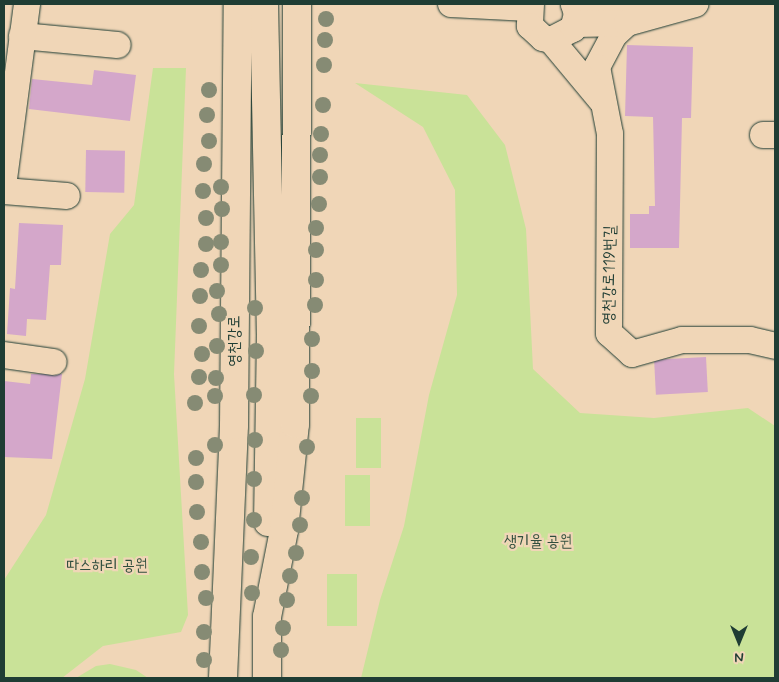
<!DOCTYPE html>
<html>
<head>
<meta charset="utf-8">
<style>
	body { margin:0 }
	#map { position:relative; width:779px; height:682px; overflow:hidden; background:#f0d6b7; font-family:Mynerve,"Poor Story",sans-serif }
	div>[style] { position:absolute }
	.green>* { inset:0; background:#c9e298; transform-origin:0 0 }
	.building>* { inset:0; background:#d4a7ca; transform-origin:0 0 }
	.roads { filter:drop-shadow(0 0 1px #1f3d34) drop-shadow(0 0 1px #1f3d34) }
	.minor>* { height:26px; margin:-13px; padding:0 13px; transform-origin:13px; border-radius:13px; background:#f0d6b7 }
	.tertiary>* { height:28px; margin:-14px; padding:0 14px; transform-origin:14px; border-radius:14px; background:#f0d6b7 }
	.trees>* { width:16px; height:16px; margin:-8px; border-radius:50%; background:#868b74 }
	span { translate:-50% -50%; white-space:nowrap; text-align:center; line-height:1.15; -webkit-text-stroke:4.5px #f0d6b7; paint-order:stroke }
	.street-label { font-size:16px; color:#1f3d34 }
	.park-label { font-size:16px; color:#304e3e }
	.frame { position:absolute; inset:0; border:5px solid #1f3d34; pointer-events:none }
	.north { position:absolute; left:714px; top:617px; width:50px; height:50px; -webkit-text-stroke:4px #f0d6b7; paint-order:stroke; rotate:180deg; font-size:14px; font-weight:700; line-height:20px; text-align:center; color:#1f3d34 }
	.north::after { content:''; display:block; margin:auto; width:18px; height:22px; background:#1f3d34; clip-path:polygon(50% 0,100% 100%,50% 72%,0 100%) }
</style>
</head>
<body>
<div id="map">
	<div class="green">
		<i style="clip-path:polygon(153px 68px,186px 68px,174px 374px,188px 615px,181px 632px,103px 646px,62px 678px,4px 678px,4px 580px,46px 515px,85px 379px,110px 234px,134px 205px)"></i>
		<i style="clip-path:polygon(355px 83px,467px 95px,505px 145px,526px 229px,533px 369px,580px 413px,654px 418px,748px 408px,775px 426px,775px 678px,361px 678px,380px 600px,404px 526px,429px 395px,457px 295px,455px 190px,423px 127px)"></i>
		<i style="left:356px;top:418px;width:25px;height:50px"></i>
		<i style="left:345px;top:475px;width:25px;height:51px"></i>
		<i style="left:327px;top:574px;width:30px;height:52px"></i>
		<i style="clip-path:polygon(110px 664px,136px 670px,148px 678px,76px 678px,96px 666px)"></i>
	</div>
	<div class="building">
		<i style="clip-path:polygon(627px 45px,693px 47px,691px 118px,682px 118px,679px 248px,630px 248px,630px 214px,649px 214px,649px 206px,655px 206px,653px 117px,625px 116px)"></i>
		<i style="clip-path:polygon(94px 70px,136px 75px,130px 121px,29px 109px,32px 79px,92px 85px)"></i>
		<i style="left:86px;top:150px;width:39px;height:42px;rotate:1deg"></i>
		<i style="clip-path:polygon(19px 223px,63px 225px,61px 265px,50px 265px,46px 320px,27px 319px,26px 336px,7px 334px,10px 288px,15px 289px)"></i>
		<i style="left:706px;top:357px;width:35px;height:52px;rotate:87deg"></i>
		<i style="clip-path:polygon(31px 374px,62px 374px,52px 459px,4px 457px,4px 381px,30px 384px)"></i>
	</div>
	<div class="roads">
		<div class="minor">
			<i style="left:451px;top:4px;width:78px;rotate:2.9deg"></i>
			<i style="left:531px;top:4px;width:22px;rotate:93deg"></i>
			<i style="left:530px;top:26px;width:18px;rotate:43deg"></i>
			<i style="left:543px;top:38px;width:8px;rotate:14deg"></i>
			<i style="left:551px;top:40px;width:25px;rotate:-27deg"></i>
			<i style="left:573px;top:29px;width:16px;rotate:-75deg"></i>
			<i style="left:577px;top:14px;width:10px;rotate:-107deg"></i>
			<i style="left:574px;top:4px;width:70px;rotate:6.5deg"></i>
			<i style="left:627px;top:23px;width:18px;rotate:137deg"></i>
			<i style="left:614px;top:35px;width:36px;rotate:118deg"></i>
			<i style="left:597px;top:67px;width:68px;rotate:79deg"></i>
			<i style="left:610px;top:134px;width:199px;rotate:90.3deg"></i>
			<i style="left:609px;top:333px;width:31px;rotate:42deg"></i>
			<i style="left:632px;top:354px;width:52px;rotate:-15.6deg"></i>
			<i style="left:682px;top:340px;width:68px"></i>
			<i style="left:750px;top:340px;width:26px;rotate:13deg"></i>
			<i style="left:576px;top:24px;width:51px;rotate:-1.1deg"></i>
			<i style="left:627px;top:23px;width:71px;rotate:-15.6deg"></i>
			<i style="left:22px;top:36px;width:96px;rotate:5.4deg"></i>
			<i style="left:551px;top:40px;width:78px;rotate:50.2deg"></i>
			<i style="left:763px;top:135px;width:12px"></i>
			<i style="left:4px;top:179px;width:177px;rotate:-82.5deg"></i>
			<i style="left:4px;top:191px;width:63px;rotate:4.5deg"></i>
			<i style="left:4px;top:355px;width:50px;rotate:8deg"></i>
		</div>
		<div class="tertiary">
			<i style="left:264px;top:4px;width:329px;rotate:88.8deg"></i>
			<i style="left:271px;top:333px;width:189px;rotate:90.9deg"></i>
			<i style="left:223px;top:678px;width:253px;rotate:-87.5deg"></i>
			<i style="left:234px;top:425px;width:421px;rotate:-89.5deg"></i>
			<i style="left:267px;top:678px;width:61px;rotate:-90deg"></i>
			<i style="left:267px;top:617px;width:89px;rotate:-78.9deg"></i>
			<i style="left:284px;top:530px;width:107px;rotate:-84.1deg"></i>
			<i style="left:295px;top:424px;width:420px;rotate:-89.7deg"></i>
		</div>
	</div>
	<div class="trees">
		<i style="left:326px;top:19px"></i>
		<i style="left:325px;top:40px"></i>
		<i style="left:324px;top:65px"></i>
		<i style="left:209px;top:90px"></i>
		<i style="left:323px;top:105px"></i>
		<i style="left:207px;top:115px"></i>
		<i style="left:321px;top:134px"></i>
		<i style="left:209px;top:141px"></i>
		<i style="left:320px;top:155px"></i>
		<i style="left:204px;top:164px"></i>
		<i style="left:320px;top:177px"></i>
		<i style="left:221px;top:187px"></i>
		<i style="left:203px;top:191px"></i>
		<i style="left:319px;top:204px"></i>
		<i style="left:222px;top:209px"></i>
		<i style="left:206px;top:218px"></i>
		<i style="left:316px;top:228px"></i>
		<i style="left:221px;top:242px"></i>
		<i style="left:206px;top:244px"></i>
		<i style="left:316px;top:250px"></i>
		<i style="left:221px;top:265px"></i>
		<i style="left:201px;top:270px"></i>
		<i style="left:316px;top:280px"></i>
		<i style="left:217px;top:291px"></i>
		<i style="left:200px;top:296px"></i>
		<i style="left:315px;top:305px"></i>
		<i style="left:255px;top:308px"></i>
		<i style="left:219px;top:314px"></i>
		<i style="left:199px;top:326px"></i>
		<i style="left:312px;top:339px"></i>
		<i style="left:217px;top:346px"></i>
		<i style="left:256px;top:351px"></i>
		<i style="left:202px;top:354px"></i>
		<i style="left:312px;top:371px"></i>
		<i style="left:199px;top:377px"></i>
		<i style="left:216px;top:378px"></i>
		<i style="left:254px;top:395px"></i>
		<i style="left:215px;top:396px"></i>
		<i style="left:311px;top:396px"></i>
		<i style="left:195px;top:403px"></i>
		<i style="left:255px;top:440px"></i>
		<i style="left:215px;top:445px"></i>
		<i style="left:307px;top:447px"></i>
		<i style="left:196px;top:458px"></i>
		<i style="left:254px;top:479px"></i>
		<i style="left:196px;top:482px"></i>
		<i style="left:302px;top:498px"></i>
		<i style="left:197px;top:512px"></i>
		<i style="left:254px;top:520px"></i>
		<i style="left:300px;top:525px"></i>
		<i style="left:201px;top:542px"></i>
		<i style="left:296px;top:553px"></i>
		<i style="left:251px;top:557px"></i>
		<i style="left:202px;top:572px"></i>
		<i style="left:290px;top:576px"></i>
		<i style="left:252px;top:593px"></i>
		<i style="left:206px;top:598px"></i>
		<i style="left:287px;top:600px"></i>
		<i style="left:283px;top:628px"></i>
		<i style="left:204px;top:632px"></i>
		<i style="left:281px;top:650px"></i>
		<i style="left:204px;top:660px"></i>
	</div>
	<div class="street-label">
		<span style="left:610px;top:275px;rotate:-89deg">영천강로119번길</span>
		<span style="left:235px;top:341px;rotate:-90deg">영천강로</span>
	</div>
	<div class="park-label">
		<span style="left:538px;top:542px">생기율 공원</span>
		<span style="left:107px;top:566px">따스하리 공원</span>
	</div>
	<div class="frame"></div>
	<div class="north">N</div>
</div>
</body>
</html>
